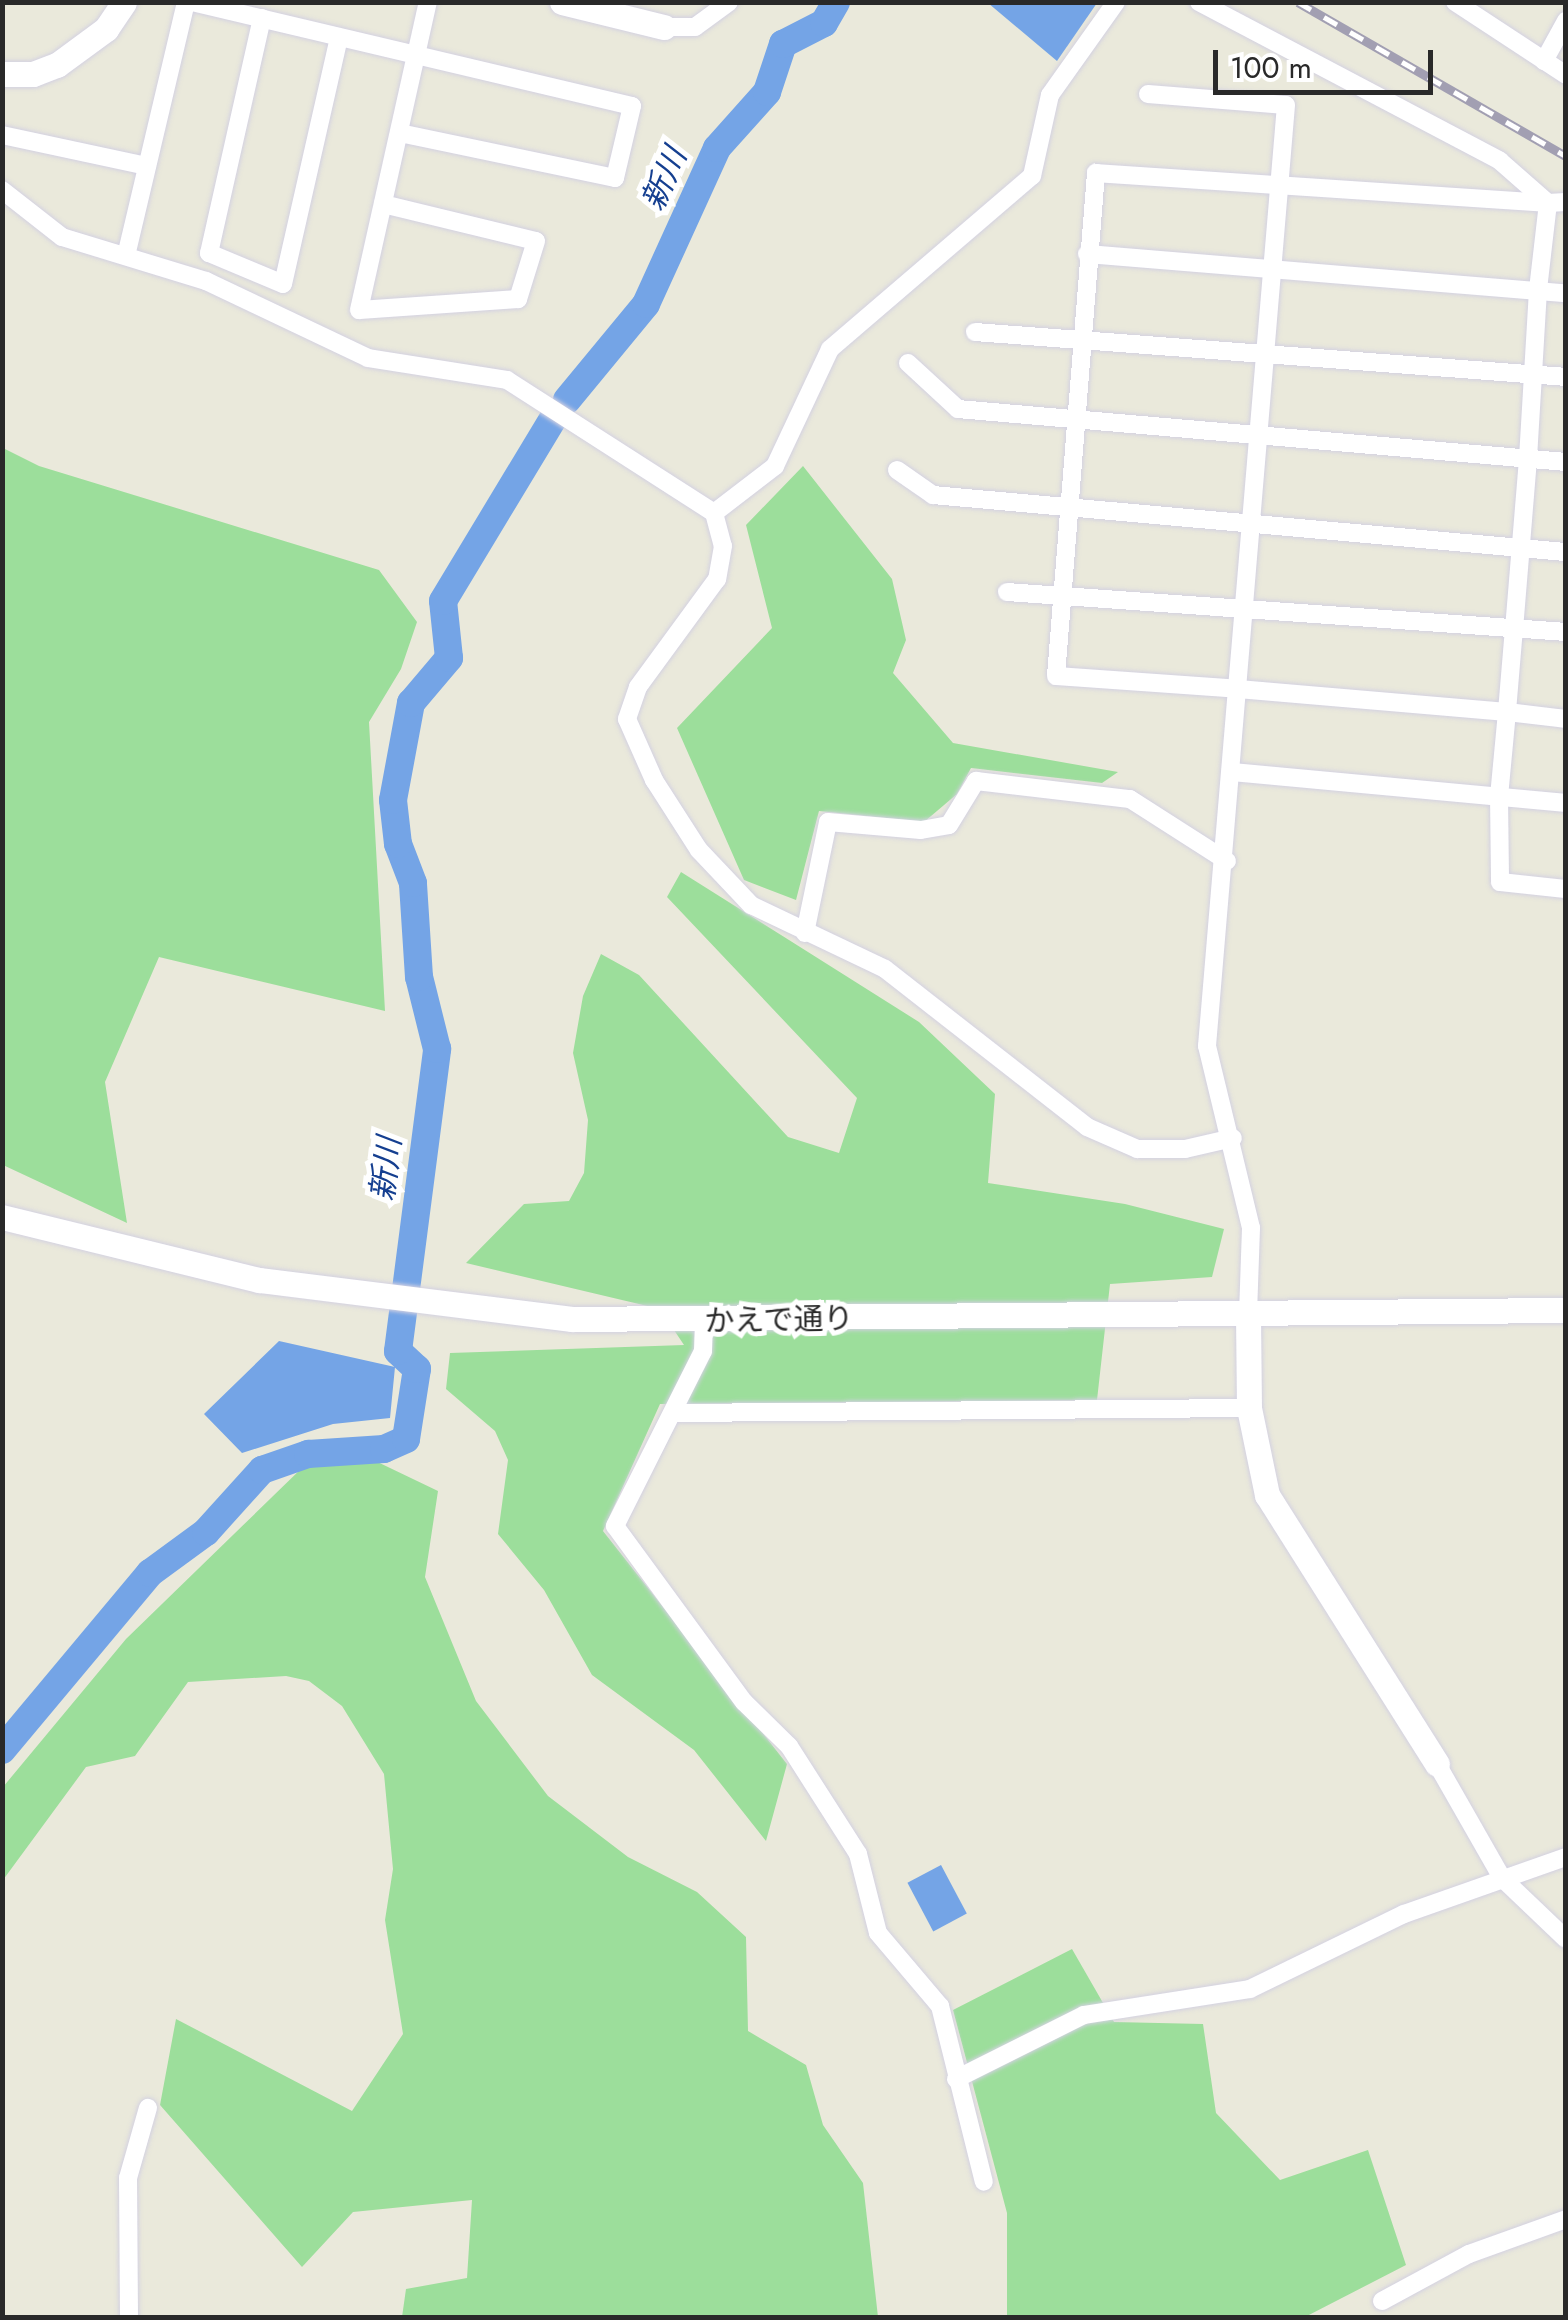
<!DOCTYPE html>
<html>
<head>
<meta charset="utf-8">
<style>
	body { margin:0 }
	#map { position:relative; width:1568px; height:2320px; overflow:hidden; background:#eae9db; font-family:Jost,"Noto Sans JP",sans-serif }
	div>[style] { position:absolute }
	.green>* { inset:0; background:#9cde9b }
	.water>* { inset:0; background:#74a4e6; transform-origin:0 0 }
	.river>* { height:28px; margin:-14px; padding:0 14px; transform-origin:14px; border-radius:14px; background:#74a4e6 }
	.roads { filter:drop-shadow(0 0 2px #d3d1e1) drop-shadow(0 0 2px #d3d1e1) }
	.street>* { height:18px; margin:-9px; padding:0 9px; transform-origin:9px; border-radius:9px; background:#fff }
	.secondary>* { height:25px; margin:-12.5px; padding:0 12.5px; transform-origin:12.5px; border-radius:12.5px; background:#fff }
	.rail>* { height:9px; margin-top:-4.5px; transform-origin:0; background:repeating-linear-gradient(90deg,#fff 0 15px,#a29fb2 0 30px); box-sizing:border-box; border-block:2px solid #a29fb2 }
	span { translate:-50% -50%; white-space:nowrap; text-align:center; line-height:1.15; -webkit-text-stroke:10px #fff; paint-order:stroke }
	.street-label { font-size:30px; color:#292929 }
	.water-label { font-size:32px; color:#153f90; font-style:italic }
	.frame { position:absolute; inset:0; border:5px solid #292929; pointer-events:none }
	.scale { position:absolute; left:1213px; top:50px; width:220px; height:45px; box-sizing:border-box; border:5px solid #292929; border-top:0; padding-left:12px; font-size:30px; line-height:35px; white-space:nowrap; color:#292929; -webkit-text-stroke:8px #fff; paint-order:stroke }
</style>
</head>
<body>
<div id="map">
	<div class="green">
		<i style="clip-path:polygon(3px 448px,39px 466px,379px 570px,417px 622px,401px 669px,369px 722px,385px 1011px,159px 957px,105px 1082px,127px 1223px,3px 1165px)"></i>
		<i style="clip-path:polygon(803px 466px,892px 579px,906px 640px,893px 673px,953px 743px,1118px 772px,1102px 783px,971px 768px,957px 794px,924px 822px,819px 811px,796px 900px,744px 880px,677px 728px,772px 628px,746px 525px)"></i>
		<i style="clip-path:polygon(681px 872px,919px 1022px,995px 1094px,988px 1183px,1125px 1204px,1224px 1229px,1212px 1277px,1110px 1284px,1097px 1400px,660px 1404px,603px 1531px,787px 1764px,766px 1841px,694px 1750px,592px 1675px,544px 1590px,498px 1534px,508px 1460px,495px 1431px,446px 1389px,450px 1353px,684px 1345px,660px 1309px,466px 1263px,524px 1204px,569px 1201px,584px 1173px,588px 1120px,573px 1053px,583px 996px,601px 954px,639px 975px,788px 1137px,839px 1153px,857px 1098px,667px 897px)"></i>
		<i style="clip-path:polygon(365px 1456px,438px 1491px,425px 1577px,476px 1701px,548px 1796px,628px 1857px,697px 1892px,746px 1937px,748px 2031px,806px 2065px,823px 2125px,863px 2183px,878px 2317px,402px 2317px,406px 2289px,467px 2278px,472px 2200px,353px 2212px,302px 2267px,160px 2105px,176px 2019px,352px 2111px,403px 2034px,385px 1920px,393px 1869px,384px 1774px,342px 1706px,309px 1681px,286px 1676px,188px 1682px,135px 1756px,86px 1767px,3px 1880px,3px 1787px,126px 1639px,305px 1465px)"></i>
		<i style="clip-path:polygon(1072px 1949px,1114px 2022px,1203px 2024px,1216px 2113px,1280px 2180px,1368px 2150px,1406px 2265px,1305px 2317px,1007px 2317px,1007px 2213px,953px 2010px)"></i>
	</div>
	<div class="water">
		<i style="clip-path:polygon(988px 3px,1097px 3px,1057px 61px)"></i>
		<i style="clip-path:polygon(279px 1341px,395px 1367px,390px 1418px,333px 1424px,242px 1453px,204px 1414px)"></i>
		<i style="left:941px;top:1865px;width:55px;height:38px;rotate:62deg"></i>
	</div>
	<div class="river">
		<i style="left:567px;top:400px;width:124px;rotate:-50.5deg"></i>
		<i style="left:646px;top:304px;width:171px;rotate:-65.5deg"></i>
		<i style="left:717px;top:148px;width:75px;rotate:-48.2deg"></i>
		<i style="left:767px;top:92px;width:51px;rotate:-71.6deg"></i>
		<i style="left:783px;top:44px;width:46px;rotate:-27.1deg"></i>
		<i style="left:824px;top:23px;width:24px;rotate:-60deg"></i>
		<i style="left:2px;top:1750px;width:231px;rotate:-50.1deg"></i>
		<i style="left:150px;top:1573px;width:69px;rotate:-36.2deg"></i>
		<i style="left:206px;top:1532px;width:84px;rotate:-47.9deg"></i>
		<i style="left:262px;top:1470px;width:49px;rotate:-19.2deg"></i>
		<i style="left:308px;top:1454px;width:76px;rotate:-3.8deg"></i>
		<i style="left:384px;top:1449px;width:24px;rotate:-24deg"></i>
		<i style="left:406px;top:1439px;width:71px;rotate:-81.1deg"></i>
		<i style="left:417px;top:1369px;width:26px;rotate:-137deg"></i>
		<i style="left:398px;top:1351px;width:305px;rotate:-82.6deg"></i>
		<i style="left:437px;top:1049px;width:74px;rotate:-104deg"></i>
		<i style="left:419px;top:977px;width:94px;rotate:-93.7deg"></i>
		<i style="left:413px;top:883px;width:42px;rotate:-111deg"></i>
		<i style="left:398px;top:844px;width:44px;rotate:-96.5deg"></i>
		<i style="left:393px;top:800px;width:99px;rotate:-79.5deg"></i>
		<i style="left:411px;top:703px;width:59px;rotate:-49.8deg"></i>
		<i style="left:449px;top:658px;width:57px;rotate:-96deg"></i>
		<i style="left:443px;top:601px;width:215px;rotate:-58.9deg"></i>
	</div>
	<div class="roads">
		<div class="street">
			<i style="left:192px;top:2px;width:452px;rotate:13.3deg"></i>
			<i style="left:632px;top:106px;width:74px;rotate:103.3deg"></i>
			<i style="left:615px;top:178px;width:220px;rotate:-168.2deg"></i>
			<i style="left:1199px;top:2px;width:340px;rotate:27.8deg"></i>
			<i style="left:1500px;top:161px;width:64px;rotate:41.2deg"></i>
			<i style="left:1548px;top:203px;width:18px;rotate:-3deg"></i>
			<i style="left:1455px;top:2px;width:133px;rotate:33.3deg"></i>
			<i style="left:262px;top:18px;width:241px;rotate:102.7deg"></i>
			<i style="left:209px;top:253px;width:80px;rotate:22.7deg"></i>
			<i style="left:283px;top:284px;width:253px;rotate:-77.2deg"></i>
			<i style="left:664px;top:27px;width:31px"></i>
			<i style="left:695px;top:27px;width:42px;rotate:-36.3deg"></i>
			<i style="left:1544px;top:61px;width:46px;rotate:-61.2deg"></i>
			<i style="left:1148px;top:94px;width:138px;rotate:4.6deg"></i>
			<i style="left:1286px;top:105px;width:944px;rotate:94.8deg"></i>
			<i style="left:1207px;top:1046px;width:187px;rotate:76.4deg"></i>
			<i style="left:1251px;top:1228px;width:86px;rotate:92deg"></i>
			<i style="left:2px;top:135px;width:148px;rotate:12.1deg"></i>
			<i style="left:2px;top:190px;width:76px;rotate:38.1deg"></i>
			<i style="left:62px;top:237px;width:151px;rotate:17deg"></i>
			<i style="left:206px;top:281px;width:179px;rotate:25.4deg"></i>
			<i style="left:368px;top:358px;width:141px;rotate:9deg"></i>
			<i style="left:507px;top:380px;width:246px;rotate:32.7deg"></i>
			<i style="left:714px;top:513px;width:34px;rotate:75deg"></i>
			<i style="left:723px;top:546px;width:34px;rotate:100deg"></i>
			<i style="left:717px;top:579px;width:134px;rotate:126.2deg"></i>
			<i style="left:638px;top:687px;width:34px;rotate:109deg"></i>
			<i style="left:627px;top:719px;width:67px;rotate:66.1deg"></i>
			<i style="left:654px;top:780px;width:83px;rotate:57.3deg"></i>
			<i style="left:699px;top:850px;width:76px;rotate:46.6deg"></i>
			<i style="left:751px;top:905px;width:148px;rotate:25.5deg"></i>
			<i style="left:885px;top:969px;width:256px;rotate:38deg"></i>
			<i style="left:1087px;top:1127px;width:55px;rotate:23.7deg"></i>
			<i style="left:1137px;top:1149px;width:48px"></i>
			<i style="left:1185px;top:1149px;width:49px;rotate:-12.9deg"></i>
			<i style="left:383px;top:204px;width:157px;rotate:13.6deg"></i>
			<i style="left:536px;top:241px;width:61px;rotate:107.2deg"></i>
			<i style="left:518px;top:299px;width:159px;rotate:176deg"></i>
			<i style="left:359px;top:310px;width:316px;rotate:-77.4deg"></i>
			<i style="left:1087px;top:254px;width:481px;rotate:4.7deg"></i>
			<i style="left:126px;top:256px;width:261px;rotate:-76.7deg"></i>
			<i style="left:975px;top:332px;width:593px;rotate:4.35deg"></i>
			<i style="left:908px;top:363px;width:68px;rotate:42.6deg"></i>
			<i style="left:958px;top:409px;width:610px;rotate:4.98deg"></i>
			<i style="left:897px;top:470px;width:44px;rotate:34.8deg"></i>
			<i style="left:933px;top:495px;width:636px;rotate:5.15deg"></i>
			<i style="left:714px;top:513px;width:77px;rotate:-37.6deg"></i>
			<i style="left:775px;top:466px;width:129px;rotate:-64.8deg"></i>
			<i style="left:830px;top:349px;width:266px;rotate:-40.6deg"></i>
			<i style="left:1032px;top:176px;width:83px;rotate:-77.5deg"></i>
			<i style="left:1050px;top:95px;width:114px;rotate:-54.6deg"></i>
			<i style="left:1007px;top:592px;width:560px;rotate:4.09deg"></i>
			<i style="left:1566px;top:719px;width:59px;rotate:-173.2deg"></i>
			<i style="left:1507px;top:712px;width:267px;rotate:-175.1deg"></i>
			<i style="left:1241px;top:689px;width:185px;rotate:-176deg"></i>
			<i style="left:1056px;top:676px;width:505px;rotate:-85.45deg"></i>
			<i style="left:1096px;top:173px;width:453px;rotate:3.8deg"></i>
			<i style="left:1548px;top:203px;width:88px;rotate:96.6deg"></i>
			<i style="left:1538px;top:290px;width:169px;rotate:93.4deg"></i>
			<i style="left:1528px;top:459px;width:170px;rotate:94.7deg"></i>
			<i style="left:1514px;top:628px;width:84px;rotate:94.8deg"></i>
			<i style="left:1507px;top:712px;width:84px;rotate:95.4deg"></i>
			<i style="left:1499px;top:796px;width:86px;rotate:89.3deg"></i>
			<i style="left:1500px;top:882px;width:66px;rotate:6.1deg"></i>
			<i style="left:1233px;top:772px;width:334px;rotate:5.3deg"></i>
			<i style="left:805px;top:933px;width:113px;rotate:-78.3deg"></i>
			<i style="left:828px;top:822px;width:93px;rotate:4.9deg"></i>
			<i style="left:921px;top:830px;width:28px;rotate:-10deg"></i>
			<i style="left:949px;top:825px;width:52px;rotate:-58.5deg"></i>
			<i style="left:976px;top:781px;width:155px;rotate:6.7deg"></i>
			<i style="left:1130px;top:799px;width:115px;rotate:32.6deg"></i>
			<i style="left:704px;top:1322px;width:29px;rotate:92deg"></i>
			<i style="left:703px;top:1351px;width:196px;rotate:116.7deg"></i>
			<i style="left:615px;top:1526px;width:218px;rotate:53.8deg"></i>
			<i style="left:744px;top:1702px;width:63px;rotate:44.4deg"></i>
			<i style="left:789px;top:1746px;width:128px;rotate:57.4deg"></i>
			<i style="left:858px;top:1854px;width:81px;rotate:75.8deg"></i>
			<i style="left:878px;top:1933px;width:96px;rotate:49.7deg"></i>
			<i style="left:940px;top:2006px;width:181px;rotate:76deg"></i>
			<i style="left:675px;top:1413px;width:574px;rotate:-0.5deg"></i>
			<i style="left:1437px;top:1764px;width:131px;rotate:60.3deg"></i>
			<i style="left:1502px;top:1878px;width:88px;rotate:43.6deg"></i>
			<i style="left:956px;top:2079px;width:143px;rotate:-26.6deg"></i>
			<i style="left:1084px;top:2015px;width:168px;rotate:-8.9deg"></i>
			<i style="left:1250px;top:1989px;width:171px;rotate:-26deg"></i>
			<i style="left:1404px;top:1914px;width:172px;rotate:-19.4deg"></i>
			<i style="left:1382px;top:2301px;width:99px;rotate:-28.4deg"></i>
			<i style="left:1469px;top:2254px;width:103px;rotate:-19.8deg"></i>
			<i style="left:129px;top:2318px;width:140px;rotate:-90.4deg"></i>
			<i style="left:128px;top:2178px;width:73px;rotate:-74.1deg"></i>
		</div>
		<div class="secondary">
			<i style="left:562px;top:2px;width:105px;rotate:13.8deg"></i>
			<i style="left:2px;top:74px;width:31px"></i>
			<i style="left:33px;top:74px;width:26px;rotate:-21deg"></i>
			<i style="left:57px;top:65px;width:61px;rotate:-36.3deg"></i>
			<i style="left:106px;top:29px;width:32px;rotate:-56deg"></i>
			<i style="left:2px;top:1217px;width:265px;rotate:13.8deg"></i>
			<i style="left:259px;top:1280px;width:315px;rotate:7.1deg"></i>
			<i style="left:572px;top:1319px;width:994px;rotate:-0.52deg"></i>
			<i style="left:1248px;top:1314px;width:94px;rotate:89.4deg"></i>
			<i style="left:1249px;top:1408px;width:89px;rotate:78.3deg"></i>
			<i style="left:1267px;top:1495px;width:318px;rotate:57.7deg"></i>
		</div>
	</div>
	<div class="rail">
		<i style="left:1298px;top:2px;width:309px;rotate:29.9deg"></i>
	</div>
	<div class="street-label">
		<span style="left:779px;top:1320px;rotate:-1deg">かえで通り</span>
	</div>
	<div class="water-label">
		<span style="left:664px;top:179px;rotate:-66deg">新川</span>
		<span style="left:386px;top:1169px;rotate:-83deg">新川</span>
	</div>
	<div class="frame"></div>
	<div class="scale">100 m</div>
</div>
</body>
</html>
